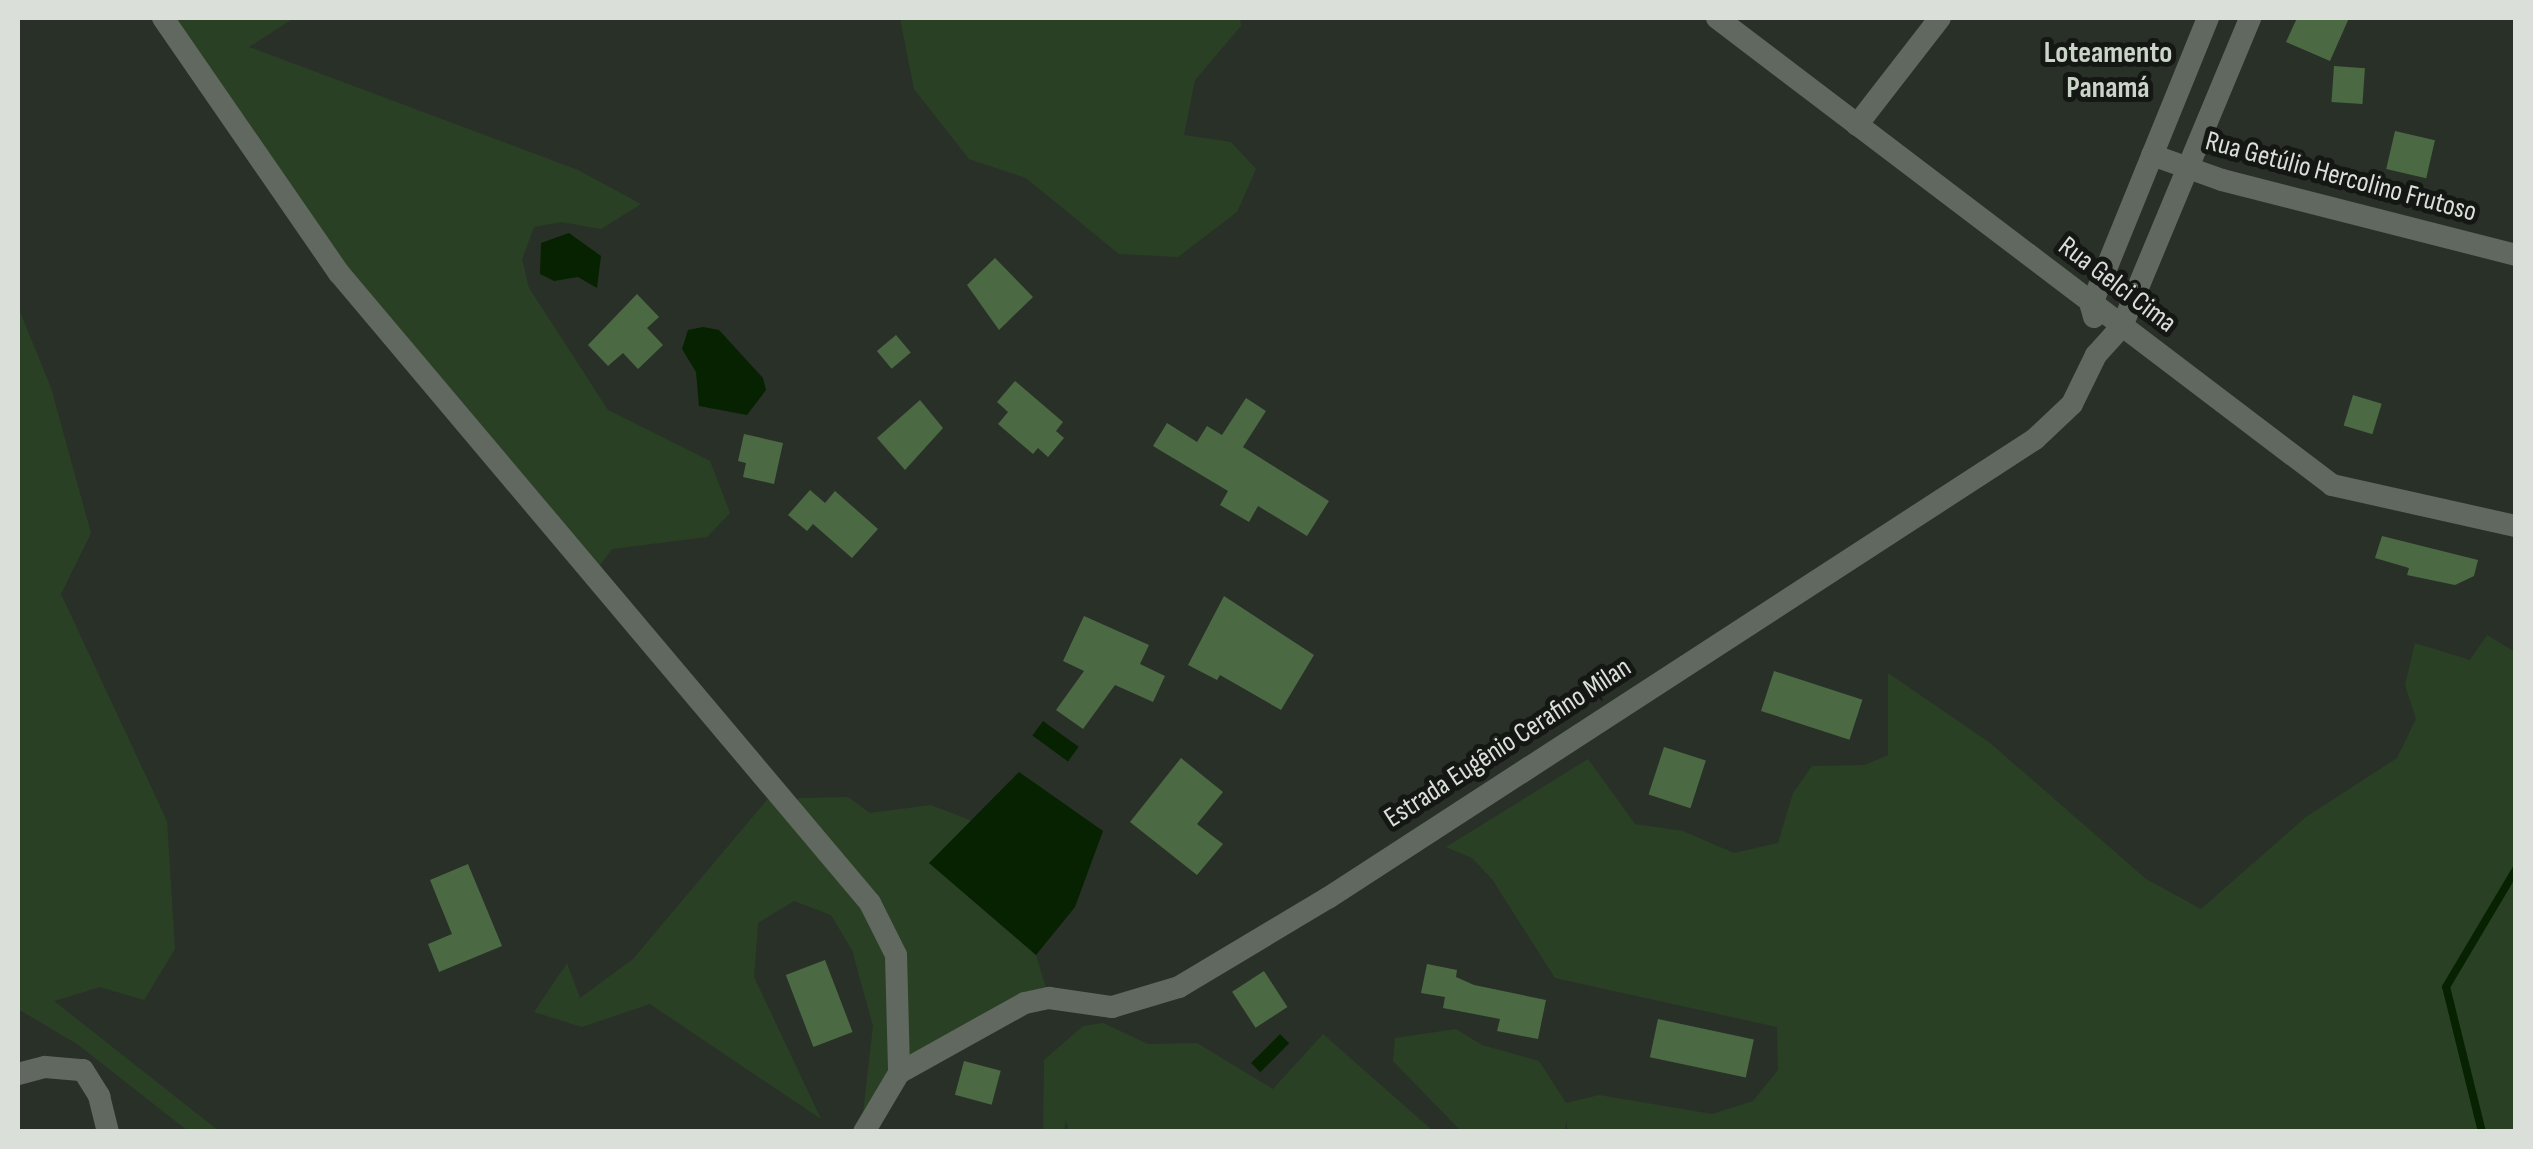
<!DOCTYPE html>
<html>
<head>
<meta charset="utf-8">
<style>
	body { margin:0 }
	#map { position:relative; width:2533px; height:1149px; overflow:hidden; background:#293028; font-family:"Sofia Sans Condensed",sans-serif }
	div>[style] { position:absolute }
	.green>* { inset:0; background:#2a4024 }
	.water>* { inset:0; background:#062201; transform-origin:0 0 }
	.stream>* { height:8px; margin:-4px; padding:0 4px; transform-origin:4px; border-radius:4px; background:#062201 }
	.building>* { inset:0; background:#4b6a43; transform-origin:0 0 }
	.street>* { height:22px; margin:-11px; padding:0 11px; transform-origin:11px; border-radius:11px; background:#61685f }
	span { translate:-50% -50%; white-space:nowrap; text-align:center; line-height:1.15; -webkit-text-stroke:10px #141713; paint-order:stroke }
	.street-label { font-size:28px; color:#dadfd9 }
	.neighbourhood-label { font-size:30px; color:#cbd4c9; font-weight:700 }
	.frame { position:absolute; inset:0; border:20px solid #dadfd9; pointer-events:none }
</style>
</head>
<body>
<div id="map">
	<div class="green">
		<i style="clip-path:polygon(163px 18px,294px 18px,249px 47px,578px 170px,641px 204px,601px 229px,561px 222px,534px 227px,522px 259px,529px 288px,608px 410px,710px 461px,730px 513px,707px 537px,612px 549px,593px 574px,339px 273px)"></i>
		<i style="clip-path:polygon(900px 18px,1240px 18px,1241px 26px,1195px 80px,1184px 135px,1231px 142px,1256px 169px,1237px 212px,1178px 257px,1119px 254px,1026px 178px,969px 159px,914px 89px)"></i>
		<i style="clip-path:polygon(18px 307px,51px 388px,91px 533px,61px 594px,167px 821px,175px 949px,144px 1000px,100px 987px,54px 1001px,219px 1131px,188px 1131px,77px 1044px,18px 1009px)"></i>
		<i style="clip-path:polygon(2487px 635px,2515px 652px,2515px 1131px,1568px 1132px,1566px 1120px,1565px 1131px,1461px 1131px,1393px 1061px,1395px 1038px,1456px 1029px,1482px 1045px,1539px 1061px,1566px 1103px,1599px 1095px,1712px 1114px,1753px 1101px,1778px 1070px,1777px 1027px,1555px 978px,1492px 879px,1472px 858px,1446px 847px,1588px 759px,1635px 824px,1683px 831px,1734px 853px,1778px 843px,1793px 793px,1812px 766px,1865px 765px,1888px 755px,1888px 673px,1990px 743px,2146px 879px,2201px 909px,2306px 817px,2397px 758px,2416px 719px,2405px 685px,2415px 643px,2470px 660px)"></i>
		<i style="clip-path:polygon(772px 794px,788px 812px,799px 798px,848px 797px,870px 813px,931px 805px,972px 821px,929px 863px,1036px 955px,1049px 998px,925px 1060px,861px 1131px,873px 1026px,852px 950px,831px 915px,794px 901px,758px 923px,754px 977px,821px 1119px,650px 1004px,582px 1027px,534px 1012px,567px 963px,580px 998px,633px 959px)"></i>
		<i style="clip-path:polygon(1103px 1023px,1148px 1044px,1197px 1043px,1273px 1089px,1323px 1034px,1433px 1131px,1069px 1132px,1066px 1120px,1064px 1131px,1043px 1131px,1044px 1060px,1083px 1026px)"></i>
	</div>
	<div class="water">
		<i style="clip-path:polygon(569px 233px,601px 256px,597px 288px,578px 277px,554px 281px,540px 274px,541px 243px)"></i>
		<i style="clip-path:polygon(703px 327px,719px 330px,763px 378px,766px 390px,747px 415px,699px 406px,696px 372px,682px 349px,688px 330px)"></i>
		<i style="left:1043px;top:721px;width:44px;height:18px;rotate:36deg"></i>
		<i style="clip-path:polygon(1019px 772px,1103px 831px,1075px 907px,1036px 955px,929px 863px)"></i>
		<i style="left:1280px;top:1034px;width:13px;height:41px;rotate:45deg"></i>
	</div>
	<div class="stream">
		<i style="left:2482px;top:1132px;width:149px;rotate:-103.9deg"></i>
		<i style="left:2446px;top:987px;width:137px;rotate:-59.3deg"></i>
	</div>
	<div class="building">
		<i style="clip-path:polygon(2297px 18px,2349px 18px,2330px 61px,2286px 42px)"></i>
		<i style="left:2334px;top:66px;width:31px;height:36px;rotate:4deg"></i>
		<i style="left:2395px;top:131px;width:41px;height:39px;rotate:13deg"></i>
		<i style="clip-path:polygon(995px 258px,1033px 297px,999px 330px,967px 285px)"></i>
		<i style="clip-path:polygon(637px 294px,659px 317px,647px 328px,663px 345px,638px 369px,623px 353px,608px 366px,588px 345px)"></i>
		<i style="left:896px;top:335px;width:23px;height:25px;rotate:50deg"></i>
		<i style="clip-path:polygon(1015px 381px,1063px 422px,1056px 431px,1064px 438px,1048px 457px,1038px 448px,1033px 454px,998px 424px,1008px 412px,997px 402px)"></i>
		<i style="left:2353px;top:395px;width:30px;height:32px;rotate:17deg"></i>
		<i style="clip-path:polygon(1246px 398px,1266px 411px,1243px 447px,1329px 501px,1307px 536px,1258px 506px,1249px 522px,1220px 505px,1228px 491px,1153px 446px,1167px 423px,1197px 442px,1207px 426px,1222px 435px)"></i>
		<i style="clip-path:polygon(920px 400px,943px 428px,905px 470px,877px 438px)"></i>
		<i style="clip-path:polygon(744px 434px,783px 443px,774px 484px,743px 477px,746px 463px,738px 461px)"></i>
		<i style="clip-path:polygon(810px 490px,825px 503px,835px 491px,878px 529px,852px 558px,813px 524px,807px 531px,788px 515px)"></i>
		<i style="clip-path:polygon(2382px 536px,2478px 560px,2474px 576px,2455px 585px,2407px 575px,2409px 568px,2375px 558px)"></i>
		<i style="clip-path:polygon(1224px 596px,1314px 655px,1281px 710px,1220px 675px,1217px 680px,1188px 665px)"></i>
		<i style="clip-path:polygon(1084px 616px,1149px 645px,1140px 664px,1165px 676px,1153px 702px,1115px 685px,1083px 729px,1056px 710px,1084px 671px,1063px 661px)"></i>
		<i style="left:1774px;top:671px;width:93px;height:42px;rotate:18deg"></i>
		<i style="left:1664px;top:747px;width:44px;height:50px;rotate:18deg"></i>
		<i style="clip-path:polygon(1181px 758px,1223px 792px,1197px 824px,1223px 844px,1197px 875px,1130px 822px)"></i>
		<i style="clip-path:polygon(468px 864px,502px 946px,439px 972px,428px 944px,452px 934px,430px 880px)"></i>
		<i style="left:825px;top:960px;width:77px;height:42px;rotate:69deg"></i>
		<i style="clip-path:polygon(1427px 964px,1457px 970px,1456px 977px,1474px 985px,1546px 1000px,1538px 1039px,1497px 1031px,1500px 1019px,1443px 1008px,1445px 997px,1421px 993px)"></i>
		<i style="left:1264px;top:971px;width:43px;height:38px;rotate:57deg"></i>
		<i style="left:1658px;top:1019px;width:98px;height:39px;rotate:12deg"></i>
		<i style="left:964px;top:1061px;width:38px;height:35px;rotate:15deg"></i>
	</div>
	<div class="street">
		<i style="left:163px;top:18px;width:310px;rotate:55.4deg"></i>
		<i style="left:339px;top:273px;width:824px;rotate:49.87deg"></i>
		<i style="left:870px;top:903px;width:58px;rotate:63.4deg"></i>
		<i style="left:896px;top:955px;width:118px;rotate:88.5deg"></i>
		<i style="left:899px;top:1073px;width:69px;rotate:120.7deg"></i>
		<i style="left:1717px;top:18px;width:772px;rotate:37.21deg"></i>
		<i style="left:2332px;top:485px;width:189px;rotate:12.6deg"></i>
		<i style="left:1857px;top:125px;width:135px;rotate:-52.2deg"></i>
		<i style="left:2152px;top:155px;width:74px;rotate:19.7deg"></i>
		<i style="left:2222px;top:180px;width:303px;rotate:14.3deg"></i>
		<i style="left:2094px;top:317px;width:11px;rotate:-105deg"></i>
		<i style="left:2091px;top:306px;width:311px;rotate:-67.9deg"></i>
		<i style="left:899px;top:1073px;width:144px;rotate:-29.1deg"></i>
		<i style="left:1025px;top:1003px;width:25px;rotate:-12deg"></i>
		<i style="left:1049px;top:998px;width:64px;rotate:8.1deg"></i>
		<i style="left:1112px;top:1007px;width:70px;rotate:-16.6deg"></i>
		<i style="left:1179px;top:987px;width:174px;rotate:-30.9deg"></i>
		<i style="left:1328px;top:898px;width:843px;rotate:-32.99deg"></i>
		<i style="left:2035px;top:439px;width:51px;rotate:-43.4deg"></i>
		<i style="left:2072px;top:404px;width:55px;rotate:-63.9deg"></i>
		<i style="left:2096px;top:355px;width:39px;rotate:-48deg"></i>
		<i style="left:2122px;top:326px;width:334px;rotate:-67.4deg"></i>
		<i style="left:18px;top:1074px;width:28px;rotate:-15deg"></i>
		<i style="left:45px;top:1067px;width:38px;rotate:5deg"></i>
		<i style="left:83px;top:1070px;width:31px;rotate:58deg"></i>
		<i style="left:99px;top:1096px;width:37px;rotate:76deg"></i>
	</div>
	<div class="street-label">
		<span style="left:2341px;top:177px;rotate:15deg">Rua Getúlio Hercolino Frutoso</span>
		<span style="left:2117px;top:285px;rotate:37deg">Rua Gelci Cima</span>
		<span style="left:1508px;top:743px;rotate:-33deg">Estrada Eugênio Cerafino Milan</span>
	</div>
	<div class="neighbourhood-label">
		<span style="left:2108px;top:70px">Loteamento<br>Panamá</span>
	</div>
	<div class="frame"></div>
</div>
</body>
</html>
